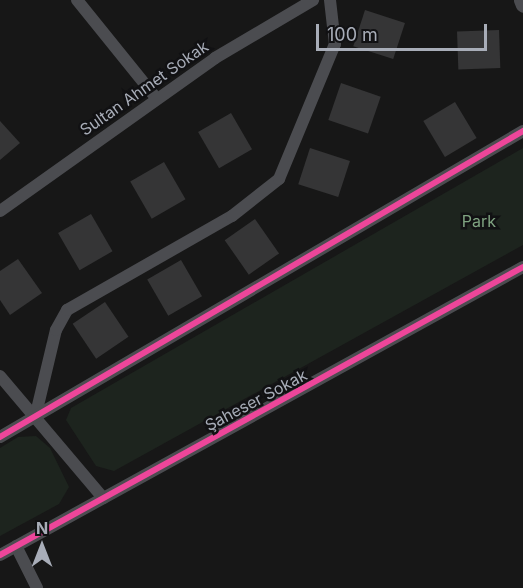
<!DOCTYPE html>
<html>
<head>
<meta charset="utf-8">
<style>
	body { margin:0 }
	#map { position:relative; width:523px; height:588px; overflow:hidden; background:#171717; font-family:Inter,sans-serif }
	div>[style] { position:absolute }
	.green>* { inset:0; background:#1d241e }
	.building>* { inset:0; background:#353536; transform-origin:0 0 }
	.minor>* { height:12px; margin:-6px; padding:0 6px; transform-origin:6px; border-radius:6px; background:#4b4c50 }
	.tertiary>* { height:15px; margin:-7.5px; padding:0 7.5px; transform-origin:7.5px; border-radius:7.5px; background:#4b4c50 }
	.cycleway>* { height:6px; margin:-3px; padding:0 3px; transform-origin:3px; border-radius:3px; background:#ed469a }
	span { translate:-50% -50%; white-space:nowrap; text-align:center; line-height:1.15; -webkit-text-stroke:5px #111113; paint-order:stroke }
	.street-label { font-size:16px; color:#a8adb8 }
	.park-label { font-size:16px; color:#7fa381 }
	.north { position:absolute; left:12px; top:516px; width:60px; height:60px; -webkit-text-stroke:4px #111113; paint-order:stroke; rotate:0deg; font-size:16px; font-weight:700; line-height:24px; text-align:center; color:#a8adb8 }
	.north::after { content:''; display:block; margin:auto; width:21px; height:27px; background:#a8adb8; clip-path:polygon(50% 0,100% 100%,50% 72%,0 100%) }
	.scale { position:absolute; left:316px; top:24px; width:171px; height:27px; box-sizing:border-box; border:3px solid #a8adb8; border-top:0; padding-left:8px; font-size:18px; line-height:21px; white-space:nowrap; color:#a8adb8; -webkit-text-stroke:4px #111113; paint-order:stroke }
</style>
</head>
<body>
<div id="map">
	<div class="green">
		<i style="clip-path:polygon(523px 148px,523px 245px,114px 471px,96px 466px,66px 420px,71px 408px)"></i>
		<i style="clip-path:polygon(36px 436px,50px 448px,69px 487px,59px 504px,0 536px,0 448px,18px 437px)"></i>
	</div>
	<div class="building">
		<i style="left:365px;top:10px;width:42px;height:38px;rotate:18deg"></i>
		<i style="left:499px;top:30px;width:38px;height:42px;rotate:88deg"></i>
		<i style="left:341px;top:83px;width:42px;height:39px;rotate:19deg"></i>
		<i style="left:455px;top:102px;width:42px;height:37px;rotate:59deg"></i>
		<i style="left:231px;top:113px;width:42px;height:38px;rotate:60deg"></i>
		<i style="clip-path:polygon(0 121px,20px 143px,0 160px)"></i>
		<i style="left:310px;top:148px;width:42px;height:38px;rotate:18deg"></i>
		<i style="left:164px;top:162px;width:43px;height:39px;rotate:60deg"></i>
		<i style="left:91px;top:214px;width:43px;height:38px;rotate:60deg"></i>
		<i style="left:255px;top:219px;width:42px;height:37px;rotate:55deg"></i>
		<i style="clip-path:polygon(18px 259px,42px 293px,10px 315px,0 300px,0 271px)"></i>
		<i style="left:181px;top:260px;width:42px;height:39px;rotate:60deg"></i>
		<i style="left:105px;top:302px;width:42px;height:39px;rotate:56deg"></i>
	</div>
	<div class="minor">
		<i style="left:77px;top:0;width:127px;rotate:51.1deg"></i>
		<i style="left:0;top:211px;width:264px;rotate:-35.4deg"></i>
		<i style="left:215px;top:58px;width:114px;rotate:-30.6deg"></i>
		<i style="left:0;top:376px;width:160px;rotate:49.8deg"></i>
		<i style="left:35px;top:418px;width:90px;rotate:-76.6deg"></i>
		<i style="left:56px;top:330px;width:23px;rotate:-61deg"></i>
		<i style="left:67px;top:310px;width:190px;rotate:-29.7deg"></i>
		<i style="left:232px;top:216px;width:60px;rotate:-38.2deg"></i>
		<i style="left:279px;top:179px;width:146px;rotate:-67.5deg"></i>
		<i style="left:335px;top:44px;width:44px;rotate:-96.5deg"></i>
		<i style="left:0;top:437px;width:606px;rotate:-30.33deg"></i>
		<i style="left:16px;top:546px;width:47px;rotate:63.4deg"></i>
		<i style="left:0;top:555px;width:597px;rotate:-28.84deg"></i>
	</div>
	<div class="tertiary">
		<i style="left:521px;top:0;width:5px;rotate:68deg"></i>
	</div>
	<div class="cycleway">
		<i style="left:0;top:437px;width:606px;rotate:-30.33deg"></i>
		<i style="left:0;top:555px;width:597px;rotate:-28.84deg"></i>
	</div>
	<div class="street-label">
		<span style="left:144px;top:88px;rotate:-35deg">Sultan Ahmet Sokak</span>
		<span style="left:256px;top:400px;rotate:-28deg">Şaheser Sokak</span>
	</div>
	<div class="park-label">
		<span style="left:479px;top:221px">Park</span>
	</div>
	<div class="north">N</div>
	<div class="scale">100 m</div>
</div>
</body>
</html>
